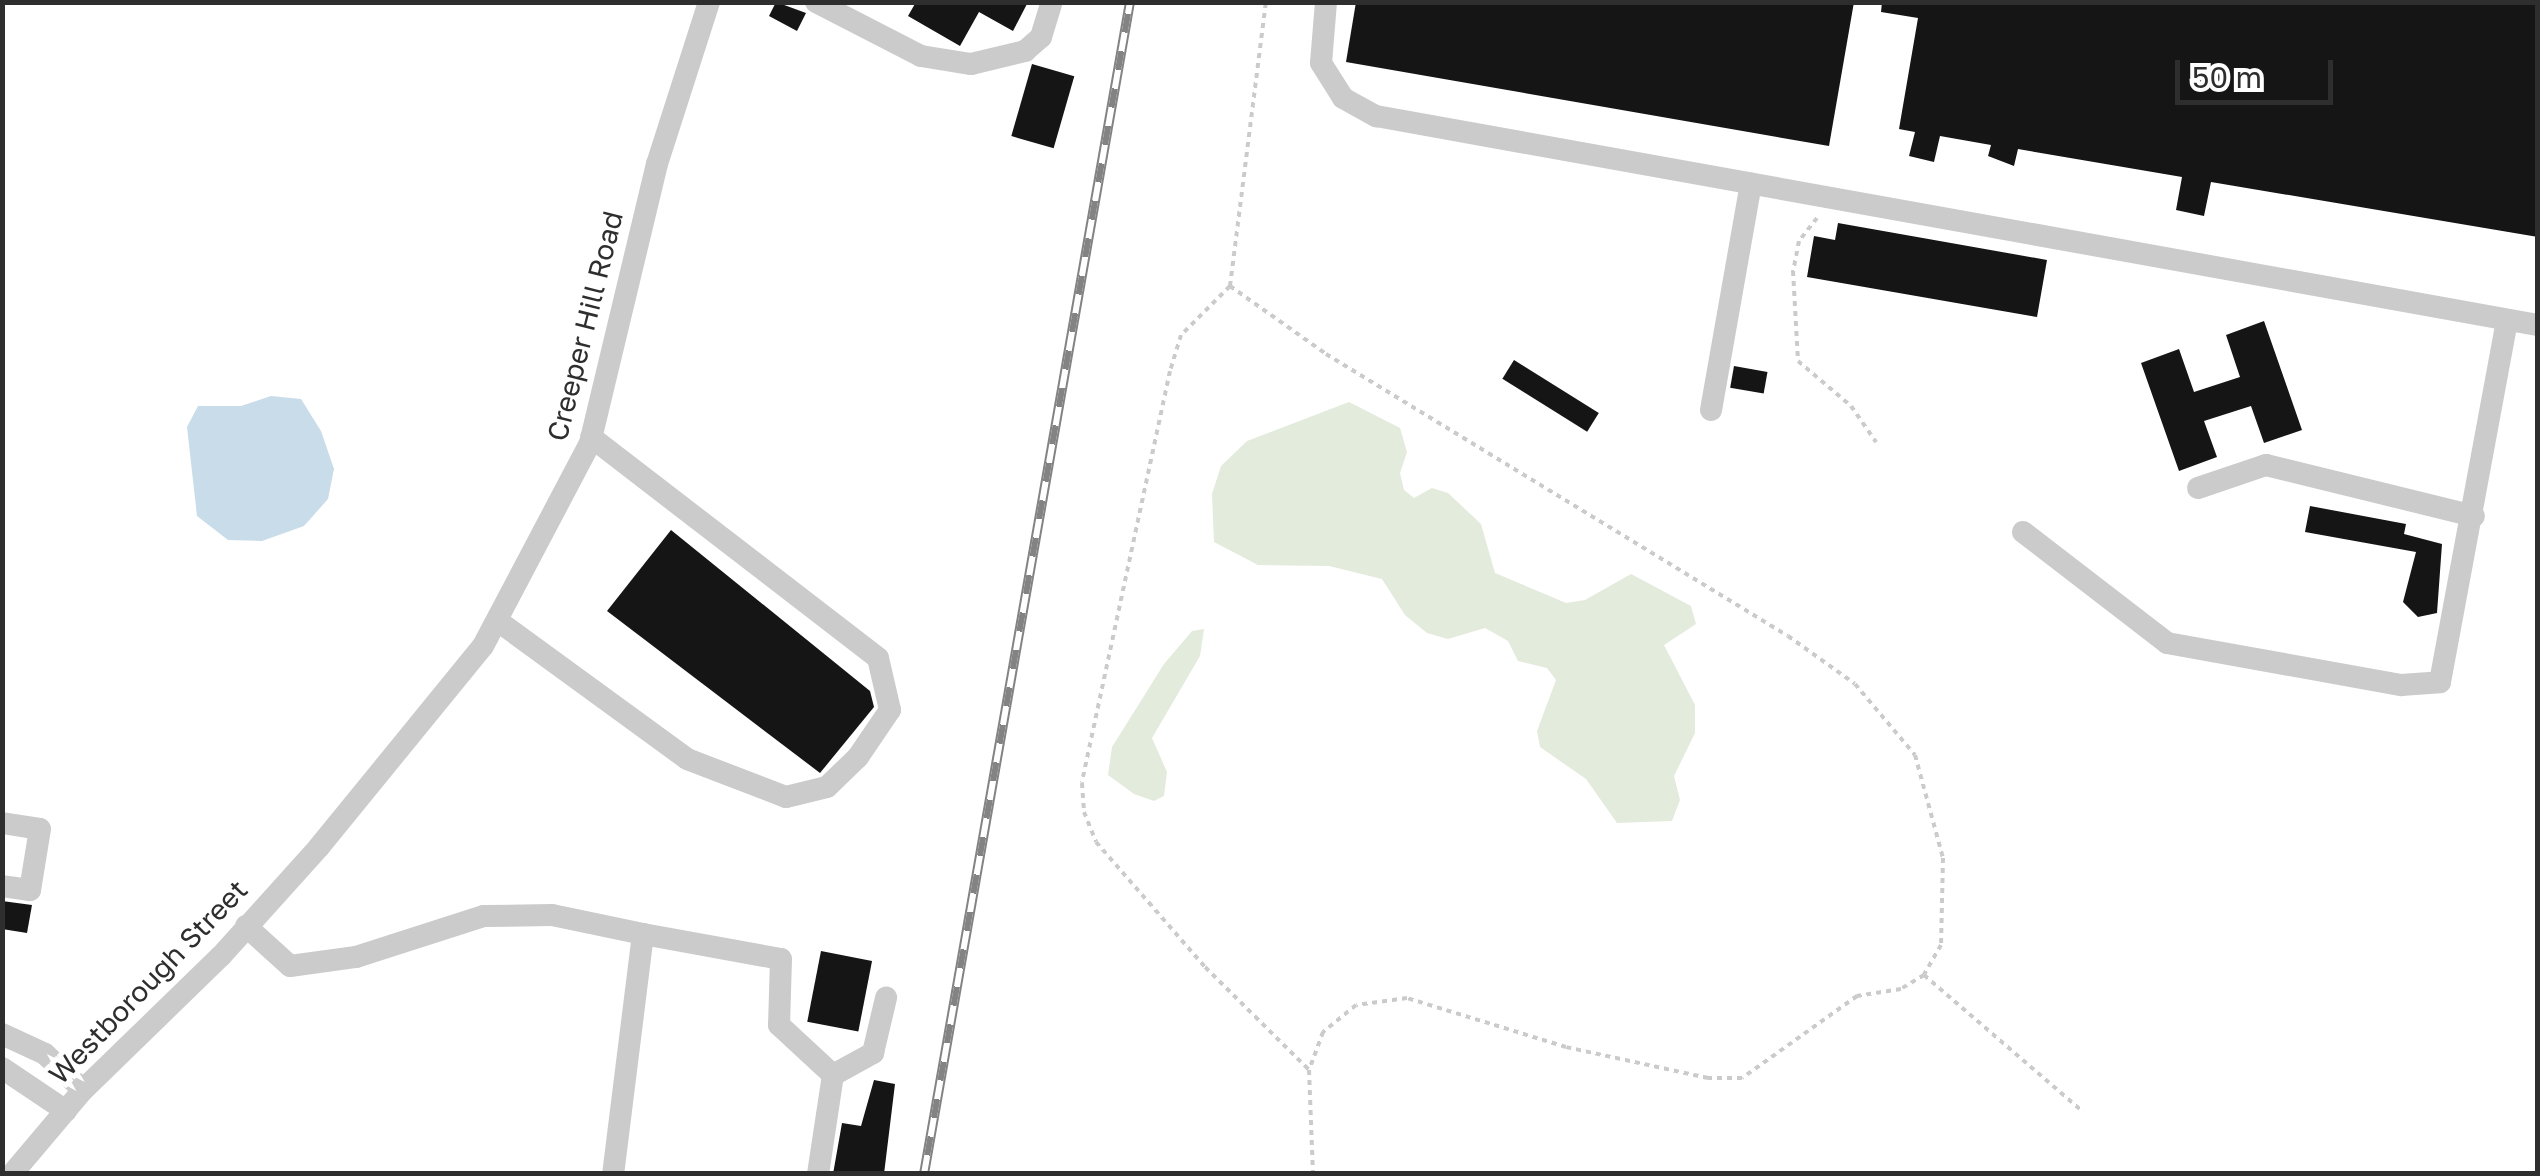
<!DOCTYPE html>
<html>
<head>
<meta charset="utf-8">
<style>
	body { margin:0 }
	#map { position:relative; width:2540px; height:1176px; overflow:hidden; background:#fff; font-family:"Golos Text",sans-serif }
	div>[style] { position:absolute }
	.green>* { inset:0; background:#e3ebdc }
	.water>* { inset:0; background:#c9dcea }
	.building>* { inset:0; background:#151515; transform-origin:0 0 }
	.path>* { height:4px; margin-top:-2px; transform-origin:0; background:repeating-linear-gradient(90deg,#cbcbcb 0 5px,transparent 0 10px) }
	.minor>* { height:22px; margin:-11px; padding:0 11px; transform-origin:11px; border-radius:11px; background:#cbcbcb }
	.rail>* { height:10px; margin-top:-5px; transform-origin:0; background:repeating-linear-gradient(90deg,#fff 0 19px,#838383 0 38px); box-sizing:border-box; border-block:2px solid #838383 }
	span { translate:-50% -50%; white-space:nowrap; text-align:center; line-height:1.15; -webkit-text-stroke:10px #fff; paint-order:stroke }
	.street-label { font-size:28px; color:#2e2e2e }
	.frame { position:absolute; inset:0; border:5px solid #2e2e2e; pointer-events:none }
	.scale { position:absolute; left:2175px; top:60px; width:158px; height:45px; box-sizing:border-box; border:5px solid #2e2e2e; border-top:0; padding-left:12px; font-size:30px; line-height:35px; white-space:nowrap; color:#2e2e2e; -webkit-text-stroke:8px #fff; paint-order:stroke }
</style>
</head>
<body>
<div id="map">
	<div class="green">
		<i style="clip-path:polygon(1349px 402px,1400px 428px,1407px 452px,1400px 473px,1404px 490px,1414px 498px,1432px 488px,1448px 493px,1481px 524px,1495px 573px,1566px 603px,1585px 600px,1631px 574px,1691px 606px,1696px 624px,1664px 645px,1695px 705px,1695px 733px,1674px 776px,1680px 800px,1672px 821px,1617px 823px,1586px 779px,1540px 747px,1537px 731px,1556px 680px,1547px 668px,1518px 661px,1508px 641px,1485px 628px,1448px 639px,1427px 633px,1405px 615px,1382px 579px,1329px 566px,1258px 565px,1214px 542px,1212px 494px,1221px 466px,1247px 441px)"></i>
		<i style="clip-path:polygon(1204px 629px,1200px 656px,1152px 738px,1167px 772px,1164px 796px,1154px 801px,1134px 794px,1108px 775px,1112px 747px,1164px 664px,1192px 631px)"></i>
	</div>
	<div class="water">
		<i style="clip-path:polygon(271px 396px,301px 399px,321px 431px,334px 469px,328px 499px,304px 526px,262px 541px,228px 540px,197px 516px,187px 427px,198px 406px,241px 406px)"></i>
	</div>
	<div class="building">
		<i style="clip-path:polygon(776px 2px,806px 13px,797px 31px,769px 16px)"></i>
		<i style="clip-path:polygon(916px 2px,1028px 2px,1013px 31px,979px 12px,960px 46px,908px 16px)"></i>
		<i style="clip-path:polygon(1356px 2px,1854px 2px,1829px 146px,1346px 62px)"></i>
		<i style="clip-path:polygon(1882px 2px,2538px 2px,2538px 237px,2211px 182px,2204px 216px,2176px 210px,2182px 177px,2018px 149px,2014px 166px,1988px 156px,1991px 145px,1940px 136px,1934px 162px,1909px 156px,1915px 132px,1899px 129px,1918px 18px,1881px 12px)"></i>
		<i style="left:1032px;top:64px;width:44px;height:75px;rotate:16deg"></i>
		<i style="clip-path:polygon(1838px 223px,2047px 260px,2037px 317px,1807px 277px,1814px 236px,1835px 240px)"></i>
		<i style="clip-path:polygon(2264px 321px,2302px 430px,2264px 443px,2251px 406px,2204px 421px,2217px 457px,2179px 471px,2141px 363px,2179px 349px,2194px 392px,2240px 377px,2226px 335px)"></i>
		<i style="left:1514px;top:360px;width:100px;height:22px;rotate:32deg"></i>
		<i style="left:1734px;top:366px;width:34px;height:22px;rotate:10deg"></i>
		<i style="clip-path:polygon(2310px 506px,2406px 524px,2404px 534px,2442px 544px,2437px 613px,2418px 617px,2403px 602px,2416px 552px,2305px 532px)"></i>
		<i style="clip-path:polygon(671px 530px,870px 691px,874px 707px,820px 773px,607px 611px)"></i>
		<i style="clip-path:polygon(2px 901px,32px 905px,27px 933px,2px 929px)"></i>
		<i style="left:821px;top:951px;width:52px;height:72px;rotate:11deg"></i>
		<i style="clip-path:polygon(874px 1080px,895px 1084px,884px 1174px,833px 1174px,842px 1123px,861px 1126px)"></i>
	</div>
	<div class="path">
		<i style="left:1817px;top:218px;width:29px;rotate:128deg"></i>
		<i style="left:1799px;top:241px;width:31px;rotate:101deg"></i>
		<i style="left:1793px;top:271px;width:90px;rotate:86.8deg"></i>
		<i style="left:1798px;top:361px;width:70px;rotate:40.3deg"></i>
		<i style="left:1851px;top:406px;width:44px;rotate:55.2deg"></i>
		<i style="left:1230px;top:286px;width:118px;rotate:35.3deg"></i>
		<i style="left:1326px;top:354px;width:541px;rotate:31.4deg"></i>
		<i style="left:1788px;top:636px;width:82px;rotate:35.6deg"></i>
		<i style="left:1855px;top:684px;width:93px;rotate:49.8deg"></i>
		<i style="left:1915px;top:755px;width:107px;rotate:74.8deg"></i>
		<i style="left:1943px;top:858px;width:87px;rotate:91.3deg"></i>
		<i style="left:1941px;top:945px;width:34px;rotate:120deg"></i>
		<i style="left:1924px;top:975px;width:27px;rotate:149deg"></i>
		<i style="left:1901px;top:989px;width:45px;rotate:171deg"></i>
		<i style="left:1857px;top:996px;width:141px;rotate:144.5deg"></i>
		<i style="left:1742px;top:1078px;width:34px;rotate:180deg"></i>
		<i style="left:1708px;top:1078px;width:145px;rotate:-167.7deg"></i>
		<i style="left:1566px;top:1047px;width:166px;rotate:-162.9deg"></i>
		<i style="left:1407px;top:998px;width:51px;rotate:172.2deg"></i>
		<i style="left:1356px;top:1005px;width:43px;rotate:140.7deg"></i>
		<i style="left:1323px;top:1032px;width:40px;rotate:110.2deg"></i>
		<i style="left:1230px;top:286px;width:69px;rotate:135deg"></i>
		<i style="left:1181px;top:335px;width:38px;rotate:107deg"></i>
		<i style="left:1170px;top:371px;width:421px;rotate:102.1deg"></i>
		<i style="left:1082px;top:783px;width:29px;rotate:86deg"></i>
		<i style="left:1084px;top:812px;width:32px;rotate:68deg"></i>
		<i style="left:1096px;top:842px;width:166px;rotate:48.9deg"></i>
		<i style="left:1205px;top:967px;width:146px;rotate:44.7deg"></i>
		<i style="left:1309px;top:1070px;width:104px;rotate:87.8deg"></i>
		<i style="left:1230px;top:286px;width:286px;rotate:-82.8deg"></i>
		<i style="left:1924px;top:975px;width:210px;rotate:40.7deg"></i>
	</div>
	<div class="minor">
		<i style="left:816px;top:2px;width:118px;rotate:27.2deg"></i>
		<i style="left:921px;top:56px;width:51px;rotate:9.1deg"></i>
		<i style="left:971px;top:64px;width:56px;rotate:-13.5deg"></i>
		<i style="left:1025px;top:51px;width:21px;rotate:-41deg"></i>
		<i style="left:1041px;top:37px;width:37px;rotate:-73deg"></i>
		<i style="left:1326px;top:2px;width:61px;rotate:94.7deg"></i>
		<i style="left:1321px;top:63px;width:41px;rotate:57.8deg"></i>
		<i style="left:1343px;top:98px;width:38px;rotate:29deg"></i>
		<i style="left:1376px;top:116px;width:1181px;rotate:10.2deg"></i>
		<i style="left:1711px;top:410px;width:230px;rotate:-80deg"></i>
		<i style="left:2198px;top:488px;width:72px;rotate:-18.7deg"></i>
		<i style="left:2266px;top:465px;width:214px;rotate:13.8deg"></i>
		<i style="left:2023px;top:532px;width:182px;rotate:37.6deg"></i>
		<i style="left:2167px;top:643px;width:238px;rotate:10.2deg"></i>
		<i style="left:2401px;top:685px;width:39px;rotate:-4deg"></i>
		<i style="left:2440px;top:682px;width:368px;rotate:-79.5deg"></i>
		<i style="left:498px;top:621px;width:234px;rotate:36.1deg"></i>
		<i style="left:687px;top:759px;width:106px;rotate:21deg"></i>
		<i style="left:786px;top:797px;width:42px;rotate:-13.7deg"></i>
		<i style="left:827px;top:787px;width:43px;rotate:-44.1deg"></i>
		<i style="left:858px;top:757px;width:57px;rotate:-55.8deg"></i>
		<i style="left:890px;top:710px;width:53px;rotate:-103deg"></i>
		<i style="left:878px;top:658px;width:362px;rotate:-142.4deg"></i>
		<i style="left:2px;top:823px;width:38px;rotate:9deg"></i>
		<i style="left:40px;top:829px;width:62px;rotate:99.3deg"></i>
		<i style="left:30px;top:890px;width:28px;rotate:-172deg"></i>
		<i style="left:246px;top:926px;width:59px;rotate:42.3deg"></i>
		<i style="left:290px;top:966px;width:67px;rotate:-7.8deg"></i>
		<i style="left:356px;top:957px;width:134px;rotate:-17.8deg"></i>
		<i style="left:484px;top:916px;width:68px;rotate:-0.8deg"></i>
		<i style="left:552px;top:915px;width:93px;rotate:11.8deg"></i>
		<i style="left:643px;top:934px;width:242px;rotate:97.1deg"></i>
		<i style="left:643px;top:934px;width:140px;rotate:10.3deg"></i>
		<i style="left:781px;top:959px;width:66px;rotate:91.7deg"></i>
		<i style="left:779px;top:1025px;width:74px;rotate:42.8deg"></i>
		<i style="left:2px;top:1034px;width:47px;rotate:24.9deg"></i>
		<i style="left:45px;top:1054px;width:52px;rotate:43.5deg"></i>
		<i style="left:2px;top:1068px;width:77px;rotate:33.9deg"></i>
		<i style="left:12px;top:1174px;width:110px;rotate:-49.8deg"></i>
		<i style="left:83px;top:1090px;width:192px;rotate:-44.2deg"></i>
		<i style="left:221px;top:956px;width:147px;rotate:-48deg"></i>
		<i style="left:319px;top:847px;width:259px;rotate:-50.8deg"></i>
		<i style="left:483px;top:646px;width:229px;rotate:-62.2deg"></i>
		<i style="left:590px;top:443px;width:287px;rotate:-76.5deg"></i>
		<i style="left:657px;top:164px;width:170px;rotate:-72.2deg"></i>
		<i style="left:818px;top:1174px;width:100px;rotate:-81.4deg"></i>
		<i style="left:833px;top:1075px;width:46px;rotate:-28.8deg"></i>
		<i style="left:873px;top:1053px;width:57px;rotate:-76.7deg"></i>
	</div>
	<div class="rail">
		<i style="left:924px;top:1174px;width:1190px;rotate:-80.03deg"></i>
	</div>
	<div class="street-label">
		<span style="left:585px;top:326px;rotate:-76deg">Creeper Hill Road</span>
		<span style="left:148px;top:982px;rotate:-46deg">Westborough Street</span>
	</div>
	<div class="frame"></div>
	<div class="scale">50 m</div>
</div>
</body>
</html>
